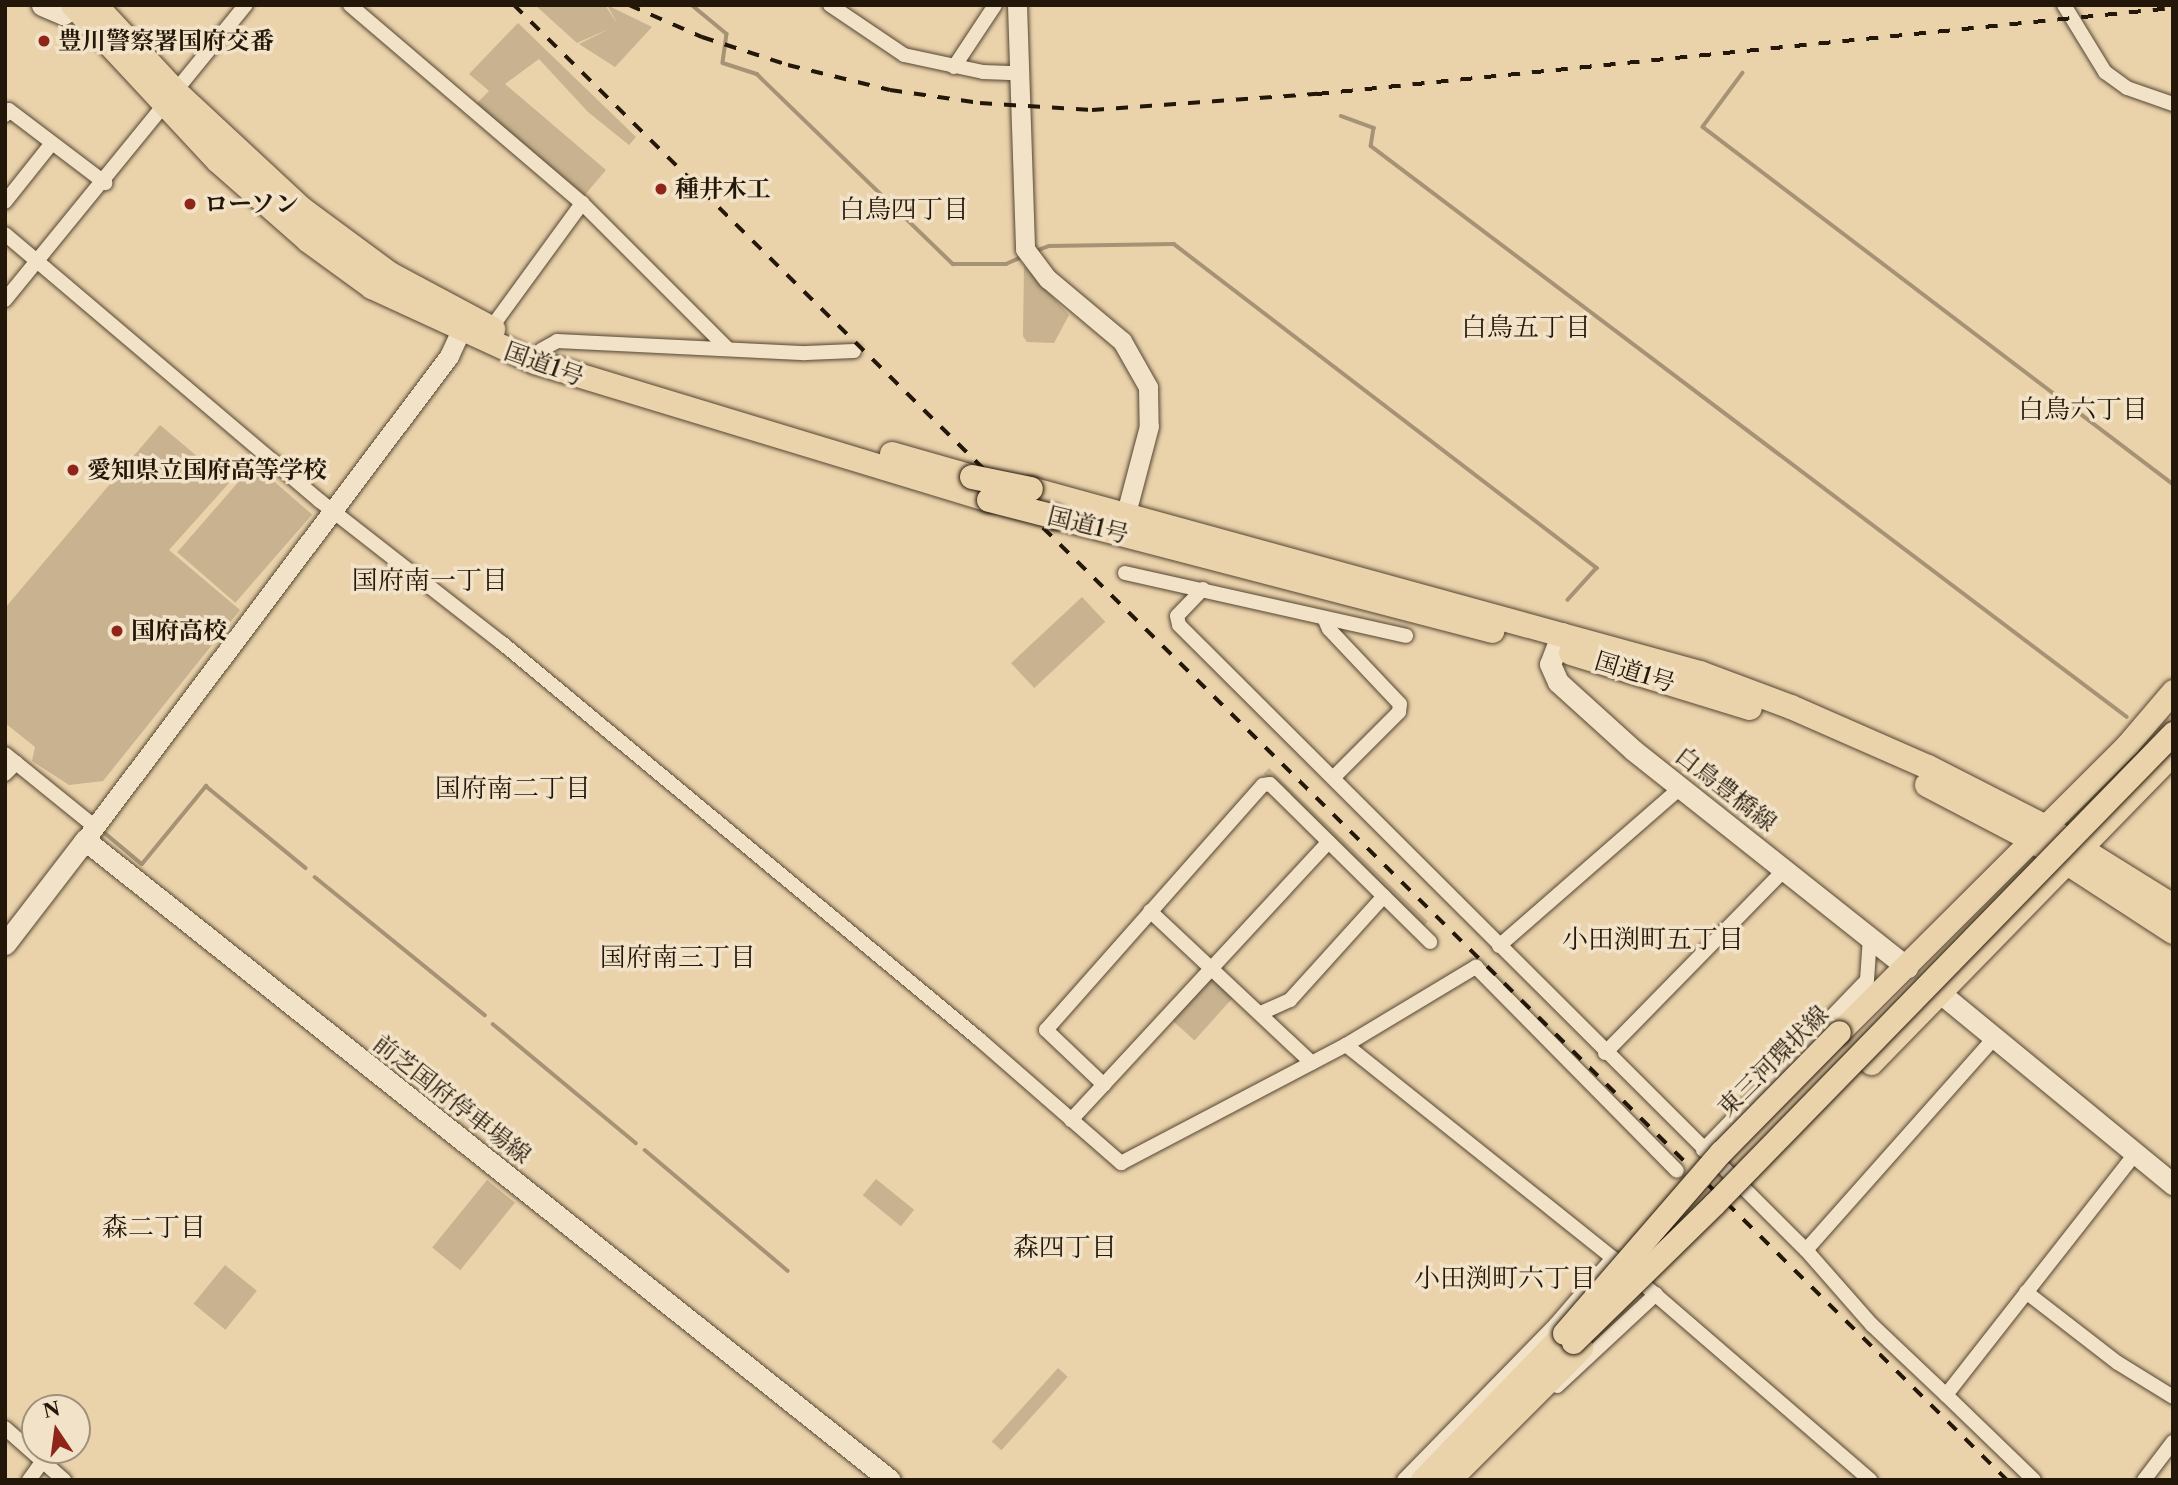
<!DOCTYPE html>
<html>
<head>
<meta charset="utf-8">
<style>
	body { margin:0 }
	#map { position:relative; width:2178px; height:1485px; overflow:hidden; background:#ead2ab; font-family:"Libre Caslon Text","Noto Serif JP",serif }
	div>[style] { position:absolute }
	.green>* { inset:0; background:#c8b28f; transform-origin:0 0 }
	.stream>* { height:3.5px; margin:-1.75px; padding:0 1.75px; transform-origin:1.75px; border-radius:1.75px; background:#a69274 }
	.roads { filter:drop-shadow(0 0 2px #554632) drop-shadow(0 0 2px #554632) }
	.minor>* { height:14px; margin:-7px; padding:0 7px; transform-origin:7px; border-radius:7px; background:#f1e2c8 }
	.tertiary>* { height:19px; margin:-9.5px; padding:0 9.5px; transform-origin:9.5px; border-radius:9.5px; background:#f1e2c8 }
	.secondary>* { height:21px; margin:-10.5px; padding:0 10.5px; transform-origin:10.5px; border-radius:10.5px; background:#f1e2c8 }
	.primary>* { height:23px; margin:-11.5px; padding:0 11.5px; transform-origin:11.5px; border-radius:11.5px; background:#ead2ab }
	.trunk>* { height:24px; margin:-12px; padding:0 12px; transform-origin:12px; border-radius:12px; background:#ead2ab }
	.rail>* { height:3.5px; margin-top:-1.75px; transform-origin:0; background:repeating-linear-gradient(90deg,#231709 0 12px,transparent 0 24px) }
	.bridges { filter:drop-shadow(0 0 2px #231709) drop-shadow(0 0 2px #231709) }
	.primary-bridge>* { height:23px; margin:-11.5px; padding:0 11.5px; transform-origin:11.5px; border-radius:11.5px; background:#ead2ab }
	.trunk-bridge>* { height:24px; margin:-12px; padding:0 12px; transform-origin:12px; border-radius:12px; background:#ead2ab }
	.dots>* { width:19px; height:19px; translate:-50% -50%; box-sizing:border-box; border:4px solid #f1e2c8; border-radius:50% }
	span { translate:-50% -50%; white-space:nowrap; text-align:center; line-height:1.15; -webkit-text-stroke:7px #f1e2c8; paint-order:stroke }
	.poi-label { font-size:24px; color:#231709; font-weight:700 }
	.left { translate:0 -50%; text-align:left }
	.street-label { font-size:24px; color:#231709 }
	.neighbourhood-label { font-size:26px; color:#231709 }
	.frame { position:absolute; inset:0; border:7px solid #231709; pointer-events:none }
	.north { position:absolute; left:21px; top:1394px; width:70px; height:70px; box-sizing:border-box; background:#f1e2c8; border:2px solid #9f917c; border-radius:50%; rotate:347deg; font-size:19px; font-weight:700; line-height:28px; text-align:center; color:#231709 }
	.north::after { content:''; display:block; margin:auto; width:24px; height:32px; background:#8f2418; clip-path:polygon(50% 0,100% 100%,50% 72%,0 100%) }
</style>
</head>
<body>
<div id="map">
	<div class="green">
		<i style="clip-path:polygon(535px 5px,605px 5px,618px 25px,607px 5px,652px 27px,615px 67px,579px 44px,611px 28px,577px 43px)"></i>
		<i style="clip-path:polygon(518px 23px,636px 137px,629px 145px,588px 112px,539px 59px,505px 84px,606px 170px,584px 196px,475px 105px,489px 91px,469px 74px)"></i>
		<i style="clip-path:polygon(1024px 266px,1069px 315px,1054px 343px,1027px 342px,1023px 336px)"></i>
		<i style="clip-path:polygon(160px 425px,229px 483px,169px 550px,240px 610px,103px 781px,69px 785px,32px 761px,35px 747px,5px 723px,5px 608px)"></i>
		<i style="left:254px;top:464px;width:77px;height:117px;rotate:41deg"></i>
		<i style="left:1082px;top:597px;width:34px;height:97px;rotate:47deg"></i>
		<i style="left:1269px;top:768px;width:221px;height:8px;rotate:44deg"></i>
		<i style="left:1213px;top:975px;width:30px;height:61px;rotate:42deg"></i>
		<i style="left:876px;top:1179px;width:49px;height:21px;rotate:39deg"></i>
		<i style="left:487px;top:1180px;width:36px;height:87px;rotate:39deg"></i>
		<i style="left:225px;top:1265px;width:41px;height:50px;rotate:39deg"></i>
		<i style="left:1058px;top:1368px;width:13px;height:99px;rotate:42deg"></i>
	</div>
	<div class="stream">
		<i style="left:692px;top:5px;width:45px;rotate:39.6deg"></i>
		<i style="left:727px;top:34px;width:29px;rotate:98deg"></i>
		<i style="left:723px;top:63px;width:36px;rotate:18deg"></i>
		<i style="left:757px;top:74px;width:273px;rotate:44.1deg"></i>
		<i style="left:953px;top:264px;width:53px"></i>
		<i style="left:1006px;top:264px;width:17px;rotate:-24deg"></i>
		<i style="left:1743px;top:73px;width:67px;rotate:126.5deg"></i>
		<i style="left:1703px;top:127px;width:590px;rotate:37.22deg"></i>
		<i style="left:1341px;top:116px;width:35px;rotate:20deg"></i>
		<i style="left:1374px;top:128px;width:18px;rotate:99deg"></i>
		<i style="left:1371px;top:146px;width:947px;rotate:37.06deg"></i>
		<i style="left:1036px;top:251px;width:14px;rotate:-21deg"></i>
		<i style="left:1049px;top:246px;width:125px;rotate:-0.9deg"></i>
		<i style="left:1174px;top:244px;width:533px;rotate:37.45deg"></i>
		<i style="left:1597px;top:568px;width:43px;rotate:132.2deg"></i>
		<i style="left:105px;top:833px;width:48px;rotate:40deg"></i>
		<i style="left:142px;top:864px;width:101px;rotate:-50.6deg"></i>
		<i style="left:206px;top:786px;width:129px;rotate:39.4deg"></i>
		<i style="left:315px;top:877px;width:219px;rotate:39.1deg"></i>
		<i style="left:493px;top:1024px;width:186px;rotate:39.8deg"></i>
		<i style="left:645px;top:1150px;width:187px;rotate:40.2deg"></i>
	</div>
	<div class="roads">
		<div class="minor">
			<i style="left:350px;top:5px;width:305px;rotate:40.5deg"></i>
			<i style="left:582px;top:203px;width:205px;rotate:45deg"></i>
			<i style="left:830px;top:5px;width:89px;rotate:34deg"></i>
			<i style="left:904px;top:55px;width:81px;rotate:12.1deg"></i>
			<i style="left:983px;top:72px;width:33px;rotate:2deg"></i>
			<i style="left:2064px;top:5px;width:79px;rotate:58.5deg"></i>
			<i style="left:2105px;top:72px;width:27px;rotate:36deg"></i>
			<i style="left:2127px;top:88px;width:49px;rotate:19.2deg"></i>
			<i style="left:954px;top:67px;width:74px;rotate:-56.5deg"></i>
			<i style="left:5px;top:115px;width:6px;rotate:-51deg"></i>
			<i style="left:9px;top:110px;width:121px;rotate:37.2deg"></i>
			<i style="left:5px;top:202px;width:75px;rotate:-51.5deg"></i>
			<i style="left:5px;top:234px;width:413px;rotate:40.3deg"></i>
			<i style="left:320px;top:501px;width:231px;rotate:38deg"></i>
			<i style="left:502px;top:643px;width:620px;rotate:39.7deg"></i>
			<i style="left:979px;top:1039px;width:189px;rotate:41.1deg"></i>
			<i style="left:1121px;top:1163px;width:254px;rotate:-27.7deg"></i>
			<i style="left:1346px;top:1045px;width:152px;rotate:-31deg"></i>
			<i style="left:1476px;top:967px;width:286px;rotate:45.4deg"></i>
			<i style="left:5px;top:300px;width:381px;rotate:-50.8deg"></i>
			<i style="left:491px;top:328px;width:155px;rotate:-53.9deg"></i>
			<i style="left:541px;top:350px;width:18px;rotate:-29deg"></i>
			<i style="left:557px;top:341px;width:249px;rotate:2.8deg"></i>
			<i style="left:806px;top:353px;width:48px;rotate:-2.4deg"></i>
			<i style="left:1125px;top:573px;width:288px;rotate:12.6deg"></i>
			<i style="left:1203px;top:589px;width:37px;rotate:134deg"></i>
			<i style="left:1177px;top:616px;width:9px;rotate:77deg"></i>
			<i style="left:1179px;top:625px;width:885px;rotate:44.91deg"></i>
			<i style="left:1806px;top:1250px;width:285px;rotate:-48.4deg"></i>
			<i style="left:1324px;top:618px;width:12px;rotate:66deg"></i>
			<i style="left:1329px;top:629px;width:103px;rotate:46.6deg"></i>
			<i style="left:1400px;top:704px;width:8px;rotate:97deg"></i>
			<i style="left:1399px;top:712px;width:93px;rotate:135deg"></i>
			<i style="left:5px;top:754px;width:116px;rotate:39deg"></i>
			<i style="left:5px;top:774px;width:16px;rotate:-45deg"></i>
			<i style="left:1150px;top:911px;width:222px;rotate:43.2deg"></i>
			<i style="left:1499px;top:946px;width:242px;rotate:-41.1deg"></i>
			<i style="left:1261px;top:1013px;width:32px;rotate:-24deg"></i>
			<i style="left:1290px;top:1000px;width:140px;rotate:-47.9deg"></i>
			<i style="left:1346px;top:1045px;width:342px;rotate:38.6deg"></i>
			<i style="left:1613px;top:1258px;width:340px;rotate:40.8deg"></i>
			<i style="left:1605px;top:1053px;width:257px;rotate:-45.6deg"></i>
			<i style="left:1104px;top:1085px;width:80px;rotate:-136.5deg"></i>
			<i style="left:1046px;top:1030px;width:327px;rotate:-48.5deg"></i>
			<i style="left:1263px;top:785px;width:7px;rotate:-8deg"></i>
			<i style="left:1270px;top:784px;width:225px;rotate:44.6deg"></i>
			<i style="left:1071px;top:1120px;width:379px;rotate:-47.2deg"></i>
			<i style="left:1703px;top:1150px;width:236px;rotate:-46deg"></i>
			<i style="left:1867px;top:980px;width:43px;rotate:-86deg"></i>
			<i style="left:1806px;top:1250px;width:100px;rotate:48.7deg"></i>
			<i style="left:1872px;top:1325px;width:102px;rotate:43.4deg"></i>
			<i style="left:1946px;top:1395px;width:305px;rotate:-51.9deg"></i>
			<i style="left:2026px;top:1292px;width:116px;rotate:37.7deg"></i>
			<i style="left:2118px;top:1363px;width:65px;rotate:31.7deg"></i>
			<i style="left:1557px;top:1386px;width:135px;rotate:-42.9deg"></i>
			<i style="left:1946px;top:1395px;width:122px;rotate:44deg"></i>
			<i style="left:5px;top:1428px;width:79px;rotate:41.4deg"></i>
			<i style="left:29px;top:1480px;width:22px;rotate:-54deg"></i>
			<i style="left:1404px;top:1480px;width:218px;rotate:-45.7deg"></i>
			<i style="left:1556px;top:1324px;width:87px;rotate:-49.2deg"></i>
			<i style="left:2144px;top:1480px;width:48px;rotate:-52.7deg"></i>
		</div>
		<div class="tertiary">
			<i style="left:1017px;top:5px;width:244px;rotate:88.1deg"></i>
			<i style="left:1025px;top:249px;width:38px;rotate:53deg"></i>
			<i style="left:1048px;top:279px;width:97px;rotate:40deg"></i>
			<i style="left:1122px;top:341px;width:53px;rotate:60.5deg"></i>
			<i style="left:1148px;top:387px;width:39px;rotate:89deg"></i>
			<i style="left:1149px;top:426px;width:106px;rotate:104.8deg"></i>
			<i style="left:85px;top:840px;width:606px;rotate:-53.05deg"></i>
			<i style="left:449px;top:356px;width:43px;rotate:-65.2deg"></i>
		</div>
		<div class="secondary">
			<i style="left:42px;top:5px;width:23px;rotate:23deg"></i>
			<i style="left:63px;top:14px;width:20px;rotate:-27deg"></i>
			<i style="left:1562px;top:633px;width:33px;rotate:111deg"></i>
			<i style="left:1550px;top:664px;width:20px;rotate:66deg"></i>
			<i style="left:1558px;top:682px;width:101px;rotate:42.2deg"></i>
			<i style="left:1633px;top:750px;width:350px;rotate:38.4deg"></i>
			<i style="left:5px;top:944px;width:131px;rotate:-52.4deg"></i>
			<i style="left:85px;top:840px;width:1028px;rotate:38.49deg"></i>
			<i style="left:1939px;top:992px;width:303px;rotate:39.4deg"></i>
		</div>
		<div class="primary">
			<i style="left:1839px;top:1032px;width:407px;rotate:-44.9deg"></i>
			<i style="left:2127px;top:745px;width:71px;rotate:-49.6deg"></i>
			<i style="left:1871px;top:1063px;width:432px;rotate:-45.7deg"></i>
			<i style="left:1422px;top:1480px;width:204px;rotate:-46deg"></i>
			<i style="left:1449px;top:1480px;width:187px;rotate:-45deg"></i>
		</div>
		<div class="trunk">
			<i style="left:73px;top:5px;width:213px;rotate:47.1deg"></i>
			<i style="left:218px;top:161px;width:121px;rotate:41.3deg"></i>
			<i style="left:309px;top:241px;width:78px;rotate:36.1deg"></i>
			<i style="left:372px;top:287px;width:179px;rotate:24.7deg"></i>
			<i style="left:535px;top:362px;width:475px;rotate:16.9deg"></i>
			<i style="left:98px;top:8px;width:115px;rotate:47.1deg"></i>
			<i style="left:176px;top:92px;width:172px;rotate:42.9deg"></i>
			<i style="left:302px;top:209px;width:109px;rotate:36.5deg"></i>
			<i style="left:390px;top:274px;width:117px;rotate:28.1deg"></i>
			<i style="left:892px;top:454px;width:83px;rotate:16deg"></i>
			<i style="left:1031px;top:489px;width:694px;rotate:15.38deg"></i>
			<i style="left:1700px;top:673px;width:97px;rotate:20.5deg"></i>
			<i style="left:1791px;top:707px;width:150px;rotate:23.7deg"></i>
			<i style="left:1928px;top:767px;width:132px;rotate:27deg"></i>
			<i style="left:2046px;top:827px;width:150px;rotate:31.9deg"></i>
			<i style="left:1055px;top:517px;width:452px;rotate:14.6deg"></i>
			<i style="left:1571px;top:653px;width:187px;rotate:17.1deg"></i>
			<i style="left:1927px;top:785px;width:119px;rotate:27.6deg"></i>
			<i style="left:2032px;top:840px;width:168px;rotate:33.1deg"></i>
		</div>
	</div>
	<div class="rail">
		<i style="left:514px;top:5px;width:2099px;rotate:44.65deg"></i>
		<i style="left:629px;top:5px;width:80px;rotate:23.7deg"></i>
		<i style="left:702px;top:37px;width:90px;rotate:18deg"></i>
		<i style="left:788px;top:65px;width:105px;rotate:13.8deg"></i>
		<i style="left:890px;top:90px;width:91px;rotate:8.2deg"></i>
		<i style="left:980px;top:103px;width:112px;rotate:3.6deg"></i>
		<i style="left:1092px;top:110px;width:226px;rotate:-4.1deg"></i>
		<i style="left:1317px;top:94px;width:860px;rotate:-5.74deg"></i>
	</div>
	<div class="bridges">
		<div class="primary-bridge">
			<i style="left:1564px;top:1333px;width:240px;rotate:-49.1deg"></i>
			<i style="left:1721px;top:1152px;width:168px;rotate:-45.5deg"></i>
			<i style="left:1573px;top:1342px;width:197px;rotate:-44.4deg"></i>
			<i style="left:1714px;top:1204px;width:658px;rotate:-45.74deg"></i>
		</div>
		<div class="trunk-bridge">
			<i style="left:972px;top:477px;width:60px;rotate:11.5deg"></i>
			<i style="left:989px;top:500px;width:68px;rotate:14.4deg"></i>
		</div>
	</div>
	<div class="dots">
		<i style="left:44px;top:41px;background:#8f2418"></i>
		<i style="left:661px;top:189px;background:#8f2418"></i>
		<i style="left:190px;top:204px;background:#8f2418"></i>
		<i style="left:73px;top:470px;background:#8f2418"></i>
		<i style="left:117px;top:631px;background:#8f2418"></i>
	</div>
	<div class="poi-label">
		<span class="left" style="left:58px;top:41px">豊川警察署国府交番</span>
		<span class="left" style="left:675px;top:189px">種井木工</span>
		<span class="left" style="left:204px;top:204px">ローソン</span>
		<span class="left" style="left:87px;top:470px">愛知県立国府高等学校</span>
		<span class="left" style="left:131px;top:631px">国府高校</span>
	</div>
	<div class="street-label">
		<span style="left:544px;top:364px;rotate:20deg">国道1号</span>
		<span style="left:1088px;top:525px;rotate:14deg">国道1号</span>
		<span style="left:1635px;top:672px;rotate:17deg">国道1号</span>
		<span style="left:1726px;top:789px;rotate:38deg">白鳥豊橋線</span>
		<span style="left:1773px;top:1061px;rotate:-45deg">東三河環状線</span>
		<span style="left:452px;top:1099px;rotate:38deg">前芝国府停車場線</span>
	</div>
	<div class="neighbourhood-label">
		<span style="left:904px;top:210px">白鳥四丁目</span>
		<span style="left:1526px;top:328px">白鳥五丁目</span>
		<span style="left:2083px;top:410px">白鳥六丁目</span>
		<span style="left:430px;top:581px">国府南一丁目</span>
		<span style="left:513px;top:789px">国府南二丁目</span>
		<span style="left:1653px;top:940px">小田渕町五丁目</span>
		<span style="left:678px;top:958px">国府南三丁目</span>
		<span style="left:154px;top:1228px">森二丁目</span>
		<span style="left:1065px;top:1248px">森四丁目</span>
		<span style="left:1505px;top:1279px">小田渕町六丁目</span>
	</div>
	<div class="frame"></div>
	<div class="north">N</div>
</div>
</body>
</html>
